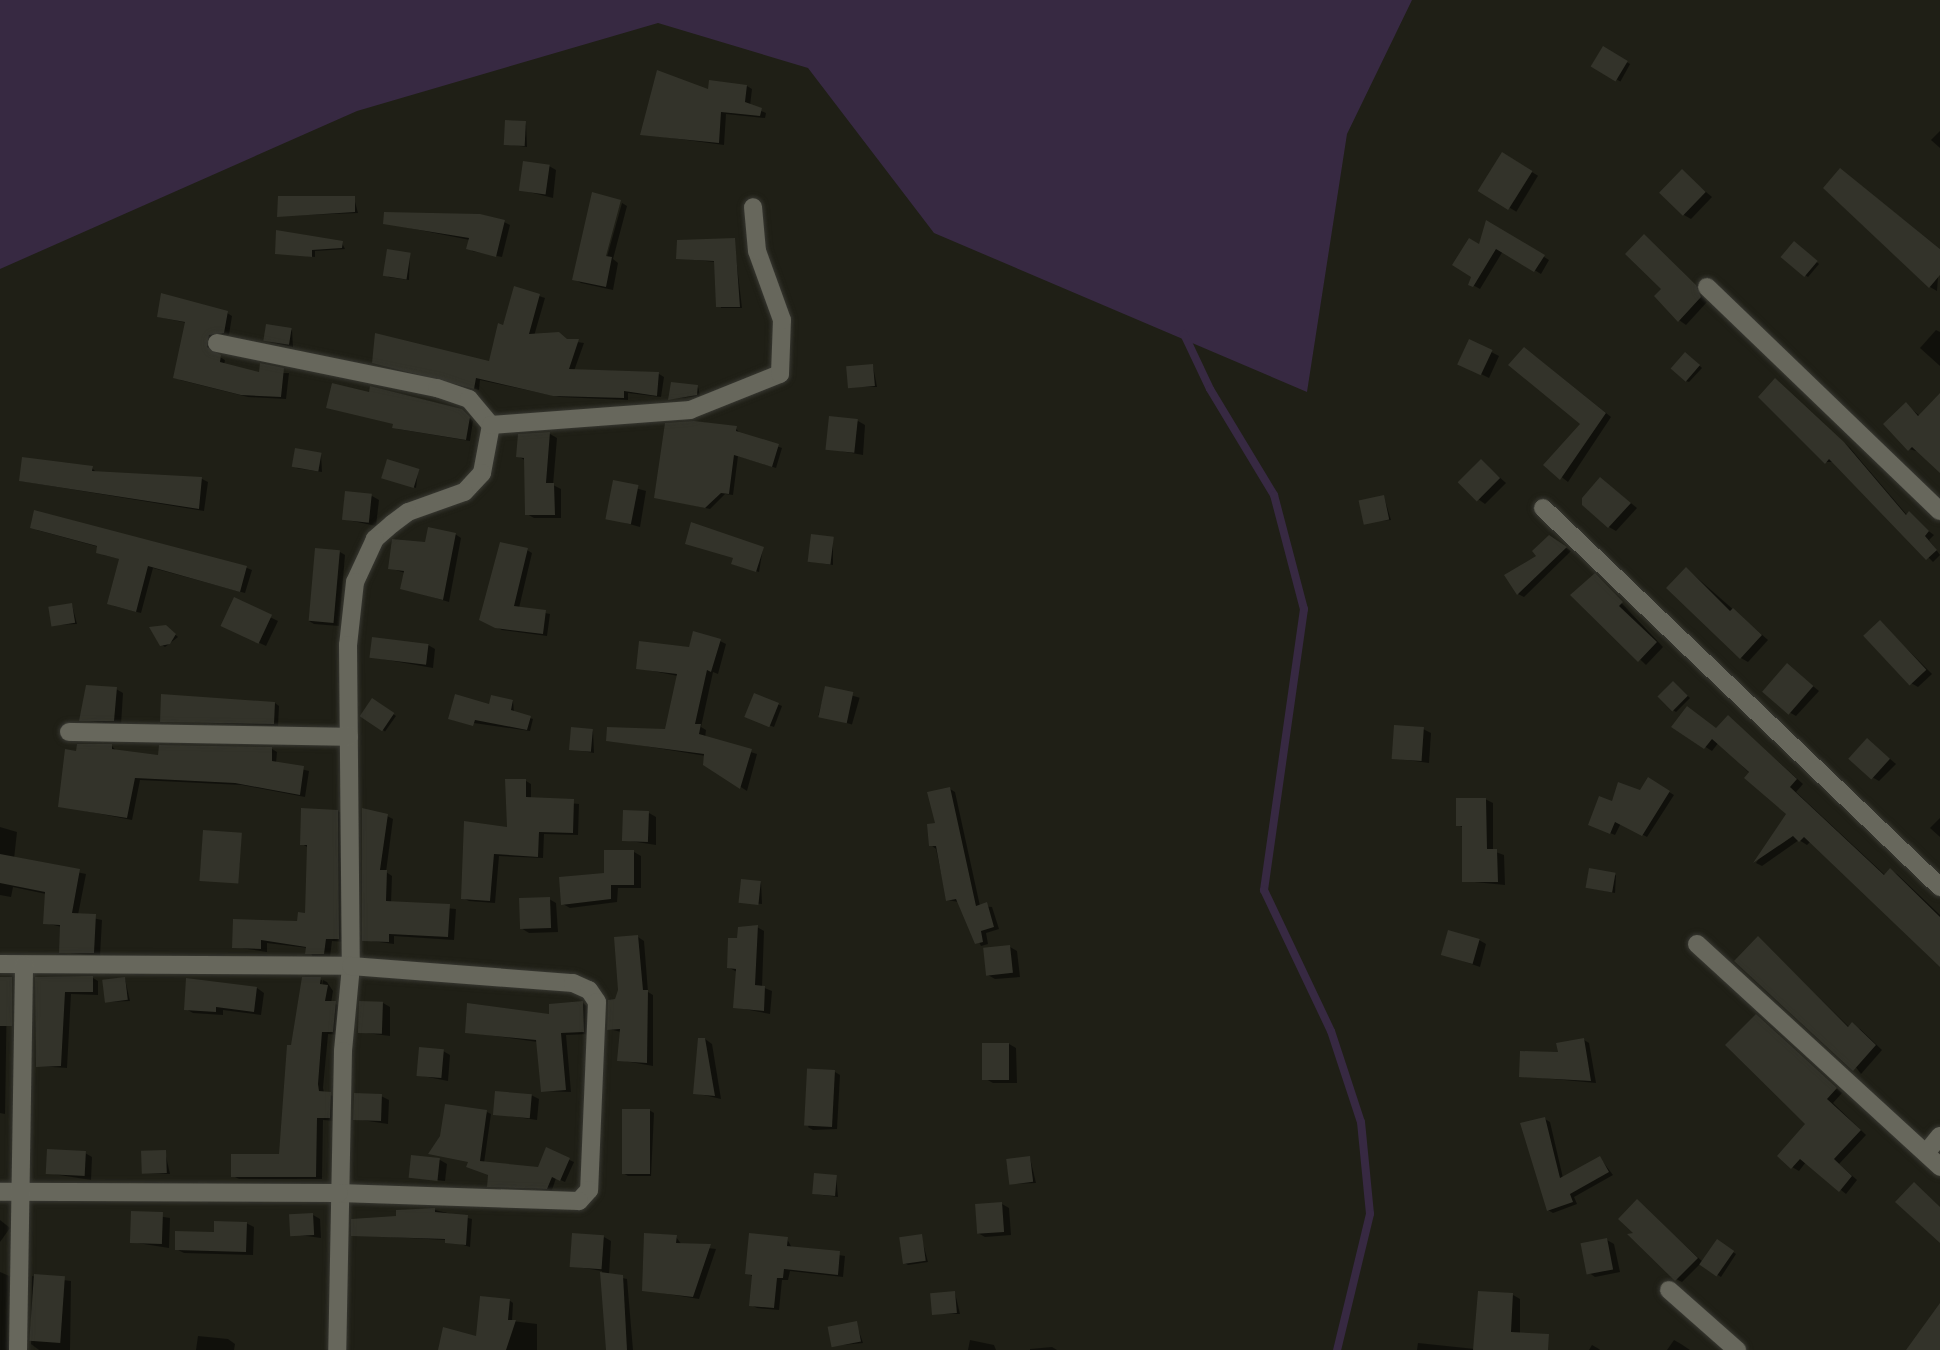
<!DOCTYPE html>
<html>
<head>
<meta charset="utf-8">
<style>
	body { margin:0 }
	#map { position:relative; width:1940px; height:1350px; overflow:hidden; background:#1f1f16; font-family:Poppins,sans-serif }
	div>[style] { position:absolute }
	.water>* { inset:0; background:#372942 }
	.shadow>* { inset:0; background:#0007; transform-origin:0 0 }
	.stream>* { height:8px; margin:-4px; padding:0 4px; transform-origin:4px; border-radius:4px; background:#372942 }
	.building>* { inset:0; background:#33332a; transform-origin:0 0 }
	.roads { filter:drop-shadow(0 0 2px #383832) drop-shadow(0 0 2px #383832) }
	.minor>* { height:18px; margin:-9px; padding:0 9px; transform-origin:9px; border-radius:9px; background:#67675c }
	span { translate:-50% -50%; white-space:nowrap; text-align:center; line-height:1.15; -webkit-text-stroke:6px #1f1f16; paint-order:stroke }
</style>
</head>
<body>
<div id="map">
	<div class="water">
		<i style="clip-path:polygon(0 0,1412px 0,1347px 134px,1307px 392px,934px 233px,808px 68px,658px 23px,357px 111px,0 269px)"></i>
	</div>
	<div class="shadow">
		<i style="left:1603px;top:49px;width:31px;height:20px;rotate:29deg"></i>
		<i style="clip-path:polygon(747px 86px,752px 89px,750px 106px,766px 113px,765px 118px,726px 114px,724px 145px,642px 134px,710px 91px)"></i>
		<i style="clip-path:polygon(526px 123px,527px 147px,505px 144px)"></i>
		<i style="clip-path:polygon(1940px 131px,1940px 148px,1931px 140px)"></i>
		<i style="left:1502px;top:154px;width:42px;height:42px;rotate:31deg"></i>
		<i style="clip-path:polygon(549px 166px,556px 170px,553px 198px,521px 190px)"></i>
		<i style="clip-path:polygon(1841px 170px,1940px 249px,1937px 291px,1930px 287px)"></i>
		<i style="clip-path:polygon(1682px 172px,1712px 197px,1691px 219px,1684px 215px)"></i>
		<i style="clip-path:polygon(354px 198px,358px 213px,279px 216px)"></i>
		<i style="clip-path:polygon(622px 203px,627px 206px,613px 259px,618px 263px,613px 290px,581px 283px,574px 279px,605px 264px)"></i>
		<i style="clip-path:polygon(504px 222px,510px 225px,502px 257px,472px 251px,470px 240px,384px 223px)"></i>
		<i style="clip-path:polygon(1487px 222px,1549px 260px,1541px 274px,1503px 251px,1480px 289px,1471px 284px)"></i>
		<i style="clip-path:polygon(1645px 236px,1707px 302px,1686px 325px,1679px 320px,1664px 289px)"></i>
		<i style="clip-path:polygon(734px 240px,742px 308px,721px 308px,715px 262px,678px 258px)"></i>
		<i style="clip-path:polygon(342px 243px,345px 249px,315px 251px,315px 257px,276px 253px)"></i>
		<i style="clip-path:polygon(1797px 245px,1819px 264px,1808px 277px,1805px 275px)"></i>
		<i style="clip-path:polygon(410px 254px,409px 280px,388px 277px)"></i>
		<i style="clip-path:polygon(515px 288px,545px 298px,534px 336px,584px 343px,574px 371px,659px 374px,664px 377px,661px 397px,628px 393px,628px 400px,560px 397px,480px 380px,479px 390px,374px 362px,491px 363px)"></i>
		<i style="clip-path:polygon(227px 313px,232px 316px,229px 335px,214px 337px,211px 352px,225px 360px,224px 365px,260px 374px,289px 373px,286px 399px,248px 397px,180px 380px,187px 323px,159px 317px)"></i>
		<i style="clip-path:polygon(292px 330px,293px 347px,269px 342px)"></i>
		<i style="clip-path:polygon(1936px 330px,1940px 332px,1940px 366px,1920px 348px)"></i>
		<i style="clip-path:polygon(1470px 341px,1499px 356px,1489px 378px,1467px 367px)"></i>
		<i style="clip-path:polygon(1531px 353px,1611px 417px,1568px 482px,1546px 465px,1582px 423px)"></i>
		<i style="clip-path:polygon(1688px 355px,1702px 368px,1689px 382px,1686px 381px)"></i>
		<i style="clip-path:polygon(873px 366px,877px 387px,849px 387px)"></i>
		<i style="clip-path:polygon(1775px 380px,1850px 448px,1907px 515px,1934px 535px,1929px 540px,1940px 555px,1933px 562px,1834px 462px,1826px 462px)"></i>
		<i style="clip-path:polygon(698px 387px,700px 396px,670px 399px)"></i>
		<i style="clip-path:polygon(1940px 395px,1940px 471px,1920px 452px,1909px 449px,1906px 405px,1920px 416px)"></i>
		<i style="clip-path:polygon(328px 407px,462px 410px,473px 421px,470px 441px,398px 429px,395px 424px)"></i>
		<i style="clip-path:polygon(858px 421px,865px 425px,863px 455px,829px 449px)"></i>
		<i style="clip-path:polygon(736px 428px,740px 434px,782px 448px,776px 468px,738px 456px,733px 495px,725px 494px,710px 509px,655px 497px)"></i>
		<i style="clip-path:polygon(550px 434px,557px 438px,553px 485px,561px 489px,561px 518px,534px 518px,527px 514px,526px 461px,518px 456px)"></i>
		<i style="clip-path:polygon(321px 454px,322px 472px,296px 468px)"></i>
		<i style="clip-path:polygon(1481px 461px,1506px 483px,1485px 504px,1478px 499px)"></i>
		<i style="clip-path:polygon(92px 468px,97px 473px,202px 479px,208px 482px,204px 511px,21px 481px)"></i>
		<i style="clip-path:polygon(418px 471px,416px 488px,387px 478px)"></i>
		<i style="clip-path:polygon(1601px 479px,1637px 508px,1616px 531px,1609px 527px)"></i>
		<i style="clip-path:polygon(614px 482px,646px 491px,640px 527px,608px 518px)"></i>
		<i style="clip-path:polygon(372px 496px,379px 500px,376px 526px,343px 519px)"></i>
		<i style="clip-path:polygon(1384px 497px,1391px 520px,1364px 522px)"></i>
		<i style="clip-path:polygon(36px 512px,247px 568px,252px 570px,245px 593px,153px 568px,141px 613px,114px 606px,109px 603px,121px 559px,103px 555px,99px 547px,37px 530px)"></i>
		<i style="clip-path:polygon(455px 534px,461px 538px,449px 602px,402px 588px,405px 573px,390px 568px,426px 544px)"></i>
		<i style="clip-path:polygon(1550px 537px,1571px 551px,1524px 597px,1518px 594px)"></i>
		<i style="clip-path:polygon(833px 539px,833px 565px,813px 562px)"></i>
		<i style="clip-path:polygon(763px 548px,759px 572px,736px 565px)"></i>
		<i style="clip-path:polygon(527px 550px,532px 553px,519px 608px,550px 614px,547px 636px,502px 630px,481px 619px)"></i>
		<i style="clip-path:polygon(340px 552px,345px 555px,339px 626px,314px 624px,309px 621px)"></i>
		<i style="clip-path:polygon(1687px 569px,1768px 640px,1748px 662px,1741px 658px)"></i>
		<i style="clip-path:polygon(1595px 575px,1663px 647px,1646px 665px,1573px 595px)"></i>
		<i style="clip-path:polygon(235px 600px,278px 621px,266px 646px,230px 629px)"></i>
		<i style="clip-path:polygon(72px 605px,77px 624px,52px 625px)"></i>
		<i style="clip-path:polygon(1880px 622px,1932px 674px,1918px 687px,1911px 683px)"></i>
		<i style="clip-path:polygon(169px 629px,178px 637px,165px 647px,162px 645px)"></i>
		<i style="clip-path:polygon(720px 641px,726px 644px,718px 674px,713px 672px,701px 727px,706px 730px,705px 738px,757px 754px,747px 791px,705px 764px,706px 756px,608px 740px,666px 731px,678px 676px,638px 668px)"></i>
		<i style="clip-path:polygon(428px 645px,435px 649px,433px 668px,371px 657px)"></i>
		<i style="clip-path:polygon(1788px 666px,1819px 691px,1796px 716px,1789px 712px)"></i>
		<i style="clip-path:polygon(1676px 685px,1690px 698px,1676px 712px,1673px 710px)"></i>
		<i style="left:826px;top:688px;width:35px;height:28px;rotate:16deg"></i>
		<i style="clip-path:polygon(116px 689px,123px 693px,121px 725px,81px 720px)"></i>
		<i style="clip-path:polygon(755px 695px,782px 706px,774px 727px,750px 718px)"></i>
		<i style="left:373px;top:700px;width:28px;height:19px;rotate:35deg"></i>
		<i style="clip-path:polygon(513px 701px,514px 713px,533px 719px,530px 731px,453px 720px)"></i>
		<i style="clip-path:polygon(275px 703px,279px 706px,278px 726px,162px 721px)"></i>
		<i style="clip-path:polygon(1729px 717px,1803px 784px,1796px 792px,1885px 875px,1890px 870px,1897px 874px,1940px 915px,1940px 964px,1811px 841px,1807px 845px,1799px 840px,1762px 866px,1756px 863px,1789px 814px,1719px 742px,1712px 751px,1674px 727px,1717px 730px)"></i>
		<i style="clip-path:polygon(1423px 729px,1431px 733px,1429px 763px,1393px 758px)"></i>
		<i style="clip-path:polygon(593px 731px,594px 753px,570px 749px)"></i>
		<i style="clip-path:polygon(1868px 740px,1896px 764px,1879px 781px,1872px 777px)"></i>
		<i style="clip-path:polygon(112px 746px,117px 752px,160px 757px,160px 747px,272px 749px,277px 752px,276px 763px,309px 771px,305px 797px,242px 785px,140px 780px,132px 820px,60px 806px,78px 753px)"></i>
		<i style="clip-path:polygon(1649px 780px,1674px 795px,1647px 837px,1621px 823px,1615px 835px,1595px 827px,1613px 804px,1641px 792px)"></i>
		<i style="clip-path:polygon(526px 781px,531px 784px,531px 799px,579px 804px,578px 835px,544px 834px,543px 858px,499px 856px,495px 903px,469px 901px,463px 898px,508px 829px)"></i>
		<i style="clip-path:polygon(950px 789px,955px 792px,980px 906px,992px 907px,999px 929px,986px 933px,988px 944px,981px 946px,959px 902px,947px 900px,936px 849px,931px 845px)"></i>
		<i style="clip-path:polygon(1485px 799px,1493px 803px,1493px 851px,1504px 855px,1505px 885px,1464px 881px,1464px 828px,1458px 825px)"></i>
		<i style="clip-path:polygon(338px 811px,344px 815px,345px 942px,332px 941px,330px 957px,313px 957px,308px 948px,267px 943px,267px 952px,234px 947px,299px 923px,307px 915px,309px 848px,302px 844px)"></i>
		<i style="clip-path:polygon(649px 813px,656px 817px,656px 845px,624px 840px)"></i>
		<i style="clip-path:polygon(387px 816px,393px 819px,386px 872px,392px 876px,391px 903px,456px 909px,454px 940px,394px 936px,394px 944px,364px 940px)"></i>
		<i style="clip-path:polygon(1940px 818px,1940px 837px,1930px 828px)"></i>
		<i style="clip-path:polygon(0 827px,17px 832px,14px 859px,86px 874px,78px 915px,102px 920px,100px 956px,61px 952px,62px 927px,45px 923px,46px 894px,13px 887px,11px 897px,0 895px)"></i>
		<i style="clip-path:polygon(241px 835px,238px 882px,201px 880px)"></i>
		<i style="clip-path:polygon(634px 852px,641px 856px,641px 888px,618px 888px,617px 902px,570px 908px,563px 904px)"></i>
		<i style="clip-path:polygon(1616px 875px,1615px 893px,1590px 888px)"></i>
		<i style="clip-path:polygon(761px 882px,762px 904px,741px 902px)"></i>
		<i style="clip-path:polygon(549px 899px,556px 903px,558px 932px,529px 933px,521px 928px)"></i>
		<i style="clip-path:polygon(757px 927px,764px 931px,762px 987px,772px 991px,770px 1014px,734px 1007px,737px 972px,728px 967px,738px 940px)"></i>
		<i style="clip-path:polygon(638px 937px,644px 941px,648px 992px,653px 995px,653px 1066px,619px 1060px,621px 1032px,609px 1029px)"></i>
		<i style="clip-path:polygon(1759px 939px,1850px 1028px,1860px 1029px,1882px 1050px,1861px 1074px)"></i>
		<i style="clip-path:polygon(1479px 940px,1486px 944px,1480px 967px,1443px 954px)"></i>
		<i style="clip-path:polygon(1010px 947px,1017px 951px,1020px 977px,995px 979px,988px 975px)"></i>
		<i style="clip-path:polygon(0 977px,7px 981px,5px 1114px,0 1113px)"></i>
		<i style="clip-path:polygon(93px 978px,98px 981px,98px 995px,71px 994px,67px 1068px,38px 1066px,37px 979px)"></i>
		<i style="clip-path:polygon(125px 979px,130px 1001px,105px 1002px)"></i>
		<i style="clip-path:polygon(303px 979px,322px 980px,321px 993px,323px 980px,327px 982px,333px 991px,331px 1003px,342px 1006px,339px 1035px,328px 1034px,323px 1088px,324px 1093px,336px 1097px,336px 1121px,323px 1120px,322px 1179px,239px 1179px,233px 1176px,281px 1156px)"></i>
		<i style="clip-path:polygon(187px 980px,257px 988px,264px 993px,261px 1015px,223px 1010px,223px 1015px,193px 1013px,186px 1009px)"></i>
		<i style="clip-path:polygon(383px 1003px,390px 1007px,390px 1036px,358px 1032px)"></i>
		<i style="clip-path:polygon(583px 1003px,588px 1007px,589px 1034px,566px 1035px,571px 1092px,542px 1091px,538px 1042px,466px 1032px,551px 1016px)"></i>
		<i style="clip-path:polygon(1757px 1016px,1842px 1093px,1833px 1103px,1866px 1135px,1839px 1164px,1857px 1180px,1846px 1194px,1806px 1162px,1799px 1171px,1792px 1167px,1808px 1124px)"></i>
		<i style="clip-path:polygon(705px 1039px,712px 1044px,721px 1099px,695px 1093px)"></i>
		<i style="clip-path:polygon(1584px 1040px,1589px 1043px,1596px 1083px,1520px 1076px)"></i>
		<i style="clip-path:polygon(1009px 1044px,1016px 1048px,1017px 1083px,993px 1083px,986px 1079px)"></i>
		<i style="clip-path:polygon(443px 1051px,450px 1055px,448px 1081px,418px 1075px)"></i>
		<i style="clip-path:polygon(835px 1072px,840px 1075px,837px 1129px,813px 1130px,808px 1127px)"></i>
		<i style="clip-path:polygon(531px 1095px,539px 1099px,537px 1120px,496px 1114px)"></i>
		<i style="clip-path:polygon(381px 1096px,389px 1100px,388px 1124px,355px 1119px)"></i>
		<i style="clip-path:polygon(649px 1110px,654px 1113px,651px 1176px,628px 1176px,623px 1173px)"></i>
		<i style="clip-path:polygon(487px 1112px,491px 1114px,484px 1163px,539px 1169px,547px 1150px,574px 1162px,565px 1182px,556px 1178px,552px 1190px,489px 1186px,490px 1175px,469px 1162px)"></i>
		<i style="clip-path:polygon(1545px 1119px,1550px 1122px,1563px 1178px,1600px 1158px,1613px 1175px,1574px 1197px,1577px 1204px,1553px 1213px,1548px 1210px)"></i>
		<i style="clip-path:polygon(165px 1152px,170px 1174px,144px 1173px)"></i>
		<i style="clip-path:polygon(85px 1153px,92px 1157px,91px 1180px,47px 1173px)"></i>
		<i style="clip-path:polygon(1030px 1158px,1036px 1183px,1010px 1184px)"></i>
		<i style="clip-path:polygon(440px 1160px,447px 1164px,445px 1181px,411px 1177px)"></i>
		<i style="clip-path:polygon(836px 1176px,838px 1197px,815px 1194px)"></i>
		<i style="clip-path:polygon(1002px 1204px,1009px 1208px,1011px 1235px,985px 1237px,978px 1233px)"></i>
		<i style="clip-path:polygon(1641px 1205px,1704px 1263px,1717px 1242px,1736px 1254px,1721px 1277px,1700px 1264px,1682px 1282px,1676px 1279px,1637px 1234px)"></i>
		<i style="clip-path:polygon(435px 1210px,472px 1219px,470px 1247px,447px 1240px,352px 1235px)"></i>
		<i style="clip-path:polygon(132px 1212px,170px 1218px,169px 1248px,131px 1242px)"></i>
		<i style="clip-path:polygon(313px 1215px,320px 1219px,321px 1238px,292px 1234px)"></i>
		<i style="clip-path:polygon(0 1220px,10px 1228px,0 1242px)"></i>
		<i style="clip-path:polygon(246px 1223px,254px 1227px,253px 1255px,184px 1253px,176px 1249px)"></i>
		<i style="clip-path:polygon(921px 1236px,928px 1262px,908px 1265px,905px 1263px)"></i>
		<i style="clip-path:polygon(604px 1237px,611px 1241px,609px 1275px,627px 1279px,633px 1350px,608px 1350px,602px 1271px,572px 1266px)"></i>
		<i style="clip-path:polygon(676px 1237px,682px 1245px,716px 1249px,699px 1299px,643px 1290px)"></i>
		<i style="clip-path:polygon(787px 1239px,792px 1248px,845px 1256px,843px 1277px,790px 1271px,788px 1280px,782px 1280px,779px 1310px,757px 1308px,751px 1305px,754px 1277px,747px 1273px)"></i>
		<i style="clip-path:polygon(1607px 1240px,1614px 1244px,1620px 1272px,1595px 1277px,1588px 1272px)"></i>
		<i style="clip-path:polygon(0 1272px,14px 1278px,10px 1350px,0 1350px)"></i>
		<i style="clip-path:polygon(32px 1276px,71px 1281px,70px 1350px,39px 1350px,31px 1344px)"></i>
		<i style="clip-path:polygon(955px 1293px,960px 1314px,934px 1314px)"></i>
		<i style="clip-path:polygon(1513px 1295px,1520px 1299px,1520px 1350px,1417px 1350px,1418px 1343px,1475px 1349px)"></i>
		<i style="clip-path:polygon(509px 1300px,513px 1303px,512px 1321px,537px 1324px,537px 1350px,440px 1350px,478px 1338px)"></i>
		<i style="clip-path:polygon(856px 1323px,863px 1343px,832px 1346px)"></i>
		<i style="clip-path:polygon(198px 1336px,228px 1339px,235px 1344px,234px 1350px,196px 1350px)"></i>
		<i style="clip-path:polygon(970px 1340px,994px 1345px,996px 1350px,968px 1350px)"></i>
		<i style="clip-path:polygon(1674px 1340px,1681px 1344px,1690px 1350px,1667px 1350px)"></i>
		<i style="clip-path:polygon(1592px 1345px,1599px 1349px,1600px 1350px,1589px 1350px)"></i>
		<i style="clip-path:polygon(1052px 1347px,1057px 1350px,1030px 1350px,1030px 1349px)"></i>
	</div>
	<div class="stream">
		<i style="left:1184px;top:334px;width:61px;rotate:64.7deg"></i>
		<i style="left:1210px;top:389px;width:124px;rotate:58.9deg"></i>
		<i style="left:1274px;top:495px;width:118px;rotate:75.3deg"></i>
		<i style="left:1304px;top:609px;width:284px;rotate:98.1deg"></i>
		<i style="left:1264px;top:890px;width:156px;rotate:64.6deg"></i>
		<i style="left:1331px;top:1031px;width:96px;rotate:71.8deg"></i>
		<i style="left:1361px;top:1122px;width:92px;rotate:84.4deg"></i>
		<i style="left:1370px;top:1214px;width:140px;rotate:103.6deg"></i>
	</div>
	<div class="building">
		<i style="left:1603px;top:46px;width:29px;height:24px;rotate:31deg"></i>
		<i style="clip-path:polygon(657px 70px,708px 89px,709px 80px,747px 85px,745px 102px,762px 108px,760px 116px,721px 112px,719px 143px,640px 135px)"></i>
		<i style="left:505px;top:120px;width:21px;height:25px;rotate:3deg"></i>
		<i style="left:1502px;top:152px;width:36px;height:46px;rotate:32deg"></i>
		<i style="left:523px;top:161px;width:27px;height:30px;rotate:8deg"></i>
		<i style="clip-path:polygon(1840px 168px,1940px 249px,1940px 275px,1929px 288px,1823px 188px)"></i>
		<i style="left:1682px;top:169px;width:33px;height:33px;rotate:44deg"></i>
		<i style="clip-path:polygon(592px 192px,621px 200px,606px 256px,612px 257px,606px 287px,572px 280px)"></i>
		<i style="clip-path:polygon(278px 196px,355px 196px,355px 212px,277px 217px)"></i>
		<i style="clip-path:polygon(384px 212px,480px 214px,505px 220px,496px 257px,466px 249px,469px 238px,383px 224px)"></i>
		<i style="clip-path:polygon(1486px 220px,1545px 255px,1534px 272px,1496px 249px,1473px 287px,1468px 285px,1471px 277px,1452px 265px,1469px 238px,1479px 244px)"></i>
		<i style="clip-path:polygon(276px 230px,343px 241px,342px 248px,312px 250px,312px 257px,275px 254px)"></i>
		<i style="clip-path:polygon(1644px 234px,1696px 285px,1701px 297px,1678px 322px,1654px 296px,1661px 289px,1625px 254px)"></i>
		<i style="clip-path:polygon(735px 238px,740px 307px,716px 307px,714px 261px,676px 259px,677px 240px)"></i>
		<i style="left:1794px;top:241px;width:31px;height:21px;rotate:40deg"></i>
		<i style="left:387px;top:249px;width:24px;height:27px;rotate:9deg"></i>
		<i style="clip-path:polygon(514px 286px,540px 294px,529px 334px,559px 332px,567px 339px,579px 339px,569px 369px,659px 372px,657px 396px,624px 391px,624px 398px,553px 396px,476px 378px,474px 389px,372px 363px,375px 333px,489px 361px,498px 323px,503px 325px)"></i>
		<i style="clip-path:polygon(161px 293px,228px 311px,224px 333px,209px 335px,207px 347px,221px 355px,220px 362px,259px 372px,260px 363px,284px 368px,281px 397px,241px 395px,173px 378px,185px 322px,157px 317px)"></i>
		<i style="left:266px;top:324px;width:26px;height:17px;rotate:9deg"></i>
		<i style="left:1469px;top:339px;width:26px;height:28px;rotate:25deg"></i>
		<i style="clip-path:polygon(1524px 347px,1606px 413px,1560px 480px,1543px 465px,1580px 424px,1508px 365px)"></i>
		<i style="left:1685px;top:352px;width:20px;height:22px;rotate:41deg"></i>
		<i style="left:873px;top:364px;width:22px;height:27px;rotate:85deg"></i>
		<i style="clip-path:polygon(1775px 378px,1844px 442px,1906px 515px,1909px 511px,1929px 531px,1925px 536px,1937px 550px,1926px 560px,1829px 459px,1825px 464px,1758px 397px)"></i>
		<i style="clip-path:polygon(671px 382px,698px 385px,697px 395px,668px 400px)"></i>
		<i style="clip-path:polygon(332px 383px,369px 392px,370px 386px,462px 409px,470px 417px,466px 440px,392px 428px,393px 424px,326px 408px)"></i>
		<i style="clip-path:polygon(1940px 393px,1940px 473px,1912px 447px,1908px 451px,1883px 424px,1906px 402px,1918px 416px)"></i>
		<i style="left:829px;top:416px;width:29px;height:34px;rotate:6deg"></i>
		<i style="clip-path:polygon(694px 421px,737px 426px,736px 431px,779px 444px,772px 467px,734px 455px,729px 494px,721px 493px,705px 508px,654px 498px,665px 423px)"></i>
		<i style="clip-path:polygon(550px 432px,546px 483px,554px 483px,555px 515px,525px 515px,524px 458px,516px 457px,518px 434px)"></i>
		<i style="left:295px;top:448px;width:27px;height:19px;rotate:10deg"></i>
		<i style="clip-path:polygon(22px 457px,93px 466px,92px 471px,202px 477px,199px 509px,19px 481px)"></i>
		<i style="left:387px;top:459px;width:34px;height:20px;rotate:17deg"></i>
		<i style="left:1481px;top:459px;width:27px;height:33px;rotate:45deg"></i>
		<i style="clip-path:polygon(1600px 477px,1631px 503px,1608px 528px,1582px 505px,1582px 498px)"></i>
		<i style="left:613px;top:480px;width:26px;height:40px;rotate:11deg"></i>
		<i style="left:345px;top:491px;width:27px;height:29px;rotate:6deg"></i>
		<i style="left:1384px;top:495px;width:25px;height:26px;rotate:78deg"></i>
		<i style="clip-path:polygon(34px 510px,247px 566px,240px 592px,148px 566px,136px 612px,107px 604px,119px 559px,96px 553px,97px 546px,30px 528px)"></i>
		<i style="clip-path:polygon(691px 522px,764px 547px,756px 572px,731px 564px,733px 558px,685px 544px)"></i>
		<i style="clip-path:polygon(428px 527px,456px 533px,443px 600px,400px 589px,404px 571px,388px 569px,392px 539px,425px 542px)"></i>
		<i style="left:811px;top:534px;width:23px;height:28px;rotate:7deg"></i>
		<i style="clip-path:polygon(1549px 535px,1567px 547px,1517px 595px,1504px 575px,1536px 556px,1532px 551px)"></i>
		<i style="clip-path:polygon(500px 542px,528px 548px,514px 606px,546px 610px,543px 634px,495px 628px,479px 620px)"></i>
		<i style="left:315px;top:548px;width:25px;height:73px;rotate:5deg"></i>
		<i style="clip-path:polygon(1686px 567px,1730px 611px,1733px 608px,1762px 635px,1740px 659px,1666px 588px)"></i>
		<i style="clip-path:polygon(1595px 573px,1623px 602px,1619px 606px,1657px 642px,1638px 662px,1570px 595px)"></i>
		<i style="left:234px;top:597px;width:42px;height:32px;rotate:25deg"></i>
		<i style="left:72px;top:603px;width:20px;height:24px;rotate:81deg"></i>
		<i style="left:1880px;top:620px;width:68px;height:23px;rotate:47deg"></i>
		<i style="clip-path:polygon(166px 625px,176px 634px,170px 644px,160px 646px,149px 627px)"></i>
		<i style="clip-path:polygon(693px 631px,721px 639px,711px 672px,707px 670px,695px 724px,701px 724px,699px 734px,752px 749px,740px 789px,703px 765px,704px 754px,606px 741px,607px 727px,665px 729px,677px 674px,636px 669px,639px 641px,689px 647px)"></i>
		<i style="left:372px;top:637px;width:57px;height:21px;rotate:7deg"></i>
		<i style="left:1787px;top:663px;width:35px;height:38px;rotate:41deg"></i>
		<i style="left:1673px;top:681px;width:21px;height:22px;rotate:45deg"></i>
		<i style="clip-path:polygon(86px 685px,117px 687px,114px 721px,79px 721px)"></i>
		<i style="left:825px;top:686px;width:29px;height:32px;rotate:12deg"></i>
		<i style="left:754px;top:693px;width:27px;height:26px;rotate:22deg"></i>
		<i style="clip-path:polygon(161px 694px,275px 702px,274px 724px,160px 722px)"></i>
		<i style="clip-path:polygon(455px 694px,489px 704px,491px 695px,513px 700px,511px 710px,531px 716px,527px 730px,475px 720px,473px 726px,448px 719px)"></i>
		<i style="left:372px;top:698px;width:27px;height:22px;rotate:34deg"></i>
		<i style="clip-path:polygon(1687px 706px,1716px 728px,1728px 715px,1797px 779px,1790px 787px,1884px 875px,1890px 868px,1940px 917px,1940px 967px,1804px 837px,1799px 842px,1793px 836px,1753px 863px,1786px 814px,1744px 778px,1749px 772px,1712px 739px,1704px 749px,1671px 727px)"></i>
		<i style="left:1394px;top:725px;width:30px;height:34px;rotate:4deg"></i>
		<i style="left:571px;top:727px;width:22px;height:23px;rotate:5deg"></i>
		<i style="left:1867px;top:738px;width:31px;height:28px;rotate:42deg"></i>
		<i style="clip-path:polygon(77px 744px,112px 744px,112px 749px,158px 755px,159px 745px,272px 747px,272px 761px,304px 766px,300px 795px,235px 783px,135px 778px,127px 818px,58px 807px,65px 749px,76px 751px)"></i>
		<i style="clip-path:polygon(1648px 777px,1670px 791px,1642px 836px,1615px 822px,1610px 834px,1588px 825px,1599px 796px,1612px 801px,1618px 782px,1640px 790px)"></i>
		<i style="clip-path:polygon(505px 779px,526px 779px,526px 797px,574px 799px,573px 833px,539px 832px,538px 857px,494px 854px,490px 901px,461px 899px,464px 821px,507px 827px)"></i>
		<i style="clip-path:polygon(950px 787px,976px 906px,987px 902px,994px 927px,981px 931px,983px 942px,975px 944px,956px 899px,946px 901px,936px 846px,929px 846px,927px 824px,935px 823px,927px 792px)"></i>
		<i style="clip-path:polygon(1456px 798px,1486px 798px,1487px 849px,1497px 849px,1498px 882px,1462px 882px,1462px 826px,1456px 826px)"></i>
		<i style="clip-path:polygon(301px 808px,338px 810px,339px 939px,326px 939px,324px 954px,305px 954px,306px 947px,261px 940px,261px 949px,232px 948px,233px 919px,297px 921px,298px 912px,305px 913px,307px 845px,300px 845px)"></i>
		<i style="clip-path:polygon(362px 808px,388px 814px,380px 870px,387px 870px,386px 901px,450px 904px,448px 937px,389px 934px,389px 942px,362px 941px)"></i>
		<i style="left:623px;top:810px;width:26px;height:31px;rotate:2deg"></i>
		<i style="left:203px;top:830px;width:39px;height:51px;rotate:4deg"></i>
		<i style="clip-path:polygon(604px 850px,634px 850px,634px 885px,611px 885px,611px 899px,561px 905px,559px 877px,604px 873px)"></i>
		<i style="clip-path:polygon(0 854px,80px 869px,72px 913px,96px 914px,94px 953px,59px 953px,60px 925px,43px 924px,45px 892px,0 883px)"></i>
		<i style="left:1589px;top:868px;width:27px;height:20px;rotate:10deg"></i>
		<i style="left:741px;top:879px;width:20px;height:24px;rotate:6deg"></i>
		<i style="left:550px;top:897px;width:31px;height:31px;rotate:88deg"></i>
		<i style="clip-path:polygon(758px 925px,755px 985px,765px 986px,764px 1011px,733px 1008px,736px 969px,727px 968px,728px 938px,737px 938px,738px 927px)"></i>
		<i style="left:1448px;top:930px;width:33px;height:26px;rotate:16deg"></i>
		<i style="clip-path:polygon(638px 935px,643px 990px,648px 990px,647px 1063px,617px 1061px,620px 1029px,607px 1030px,608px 1000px,615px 999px,618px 990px,614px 937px)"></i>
		<i style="clip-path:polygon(1758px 936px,1848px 1027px,1852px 1022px,1876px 1045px,1853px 1071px,1734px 961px)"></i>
		<i style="left:1010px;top:945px;width:28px;height:27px;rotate:84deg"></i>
		<i style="clip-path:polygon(93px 976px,93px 992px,65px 992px,61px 1066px,36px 1067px,35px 977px)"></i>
		<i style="left:0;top:977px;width:12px;height:49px"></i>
		<i style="left:125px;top:977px;width:23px;height:23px;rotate:83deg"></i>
		<i style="clip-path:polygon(302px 977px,321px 977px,320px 984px,328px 985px,325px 1001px,336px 1001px,333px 1032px,322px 1032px,318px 1084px,319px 1091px,331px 1092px,330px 1118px,317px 1118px,316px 1177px,231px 1177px,231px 1154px,279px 1154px,287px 1045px,291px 1045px)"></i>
		<i style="clip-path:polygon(186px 978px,257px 987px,254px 1012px,216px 1007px,216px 1012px,184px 1010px)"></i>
		<i style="left:359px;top:1001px;width:24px;height:32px;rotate:2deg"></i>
		<i style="clip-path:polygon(583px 1001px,584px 1032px,561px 1033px,566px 1090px,541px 1092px,536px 1040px,465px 1033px,467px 1003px,549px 1014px,549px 1004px)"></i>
		<i style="clip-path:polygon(1756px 1014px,1837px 1088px,1827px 1099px,1861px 1130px,1834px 1159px,1852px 1176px,1839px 1192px,1800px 1159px,1791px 1169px,1777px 1156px,1805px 1124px,1725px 1045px)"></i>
		<i style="clip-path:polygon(698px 1038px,705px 1038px,715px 1096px,693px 1094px)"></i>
		<i style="clip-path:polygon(1584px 1038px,1591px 1081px,1519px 1077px,1520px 1051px,1558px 1052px,1556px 1043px)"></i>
		<i style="left:982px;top:1043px;width:27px;height:37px"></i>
		<i style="left:419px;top:1047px;width:25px;height:29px;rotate:5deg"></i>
		<i style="left:835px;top:1070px;width:57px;height:28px;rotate:93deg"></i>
		<i style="left:495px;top:1091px;width:37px;height:24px;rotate:5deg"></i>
		<i style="left:354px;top:1093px;width:28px;height:27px;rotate:2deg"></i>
		<i style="clip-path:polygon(445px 1104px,487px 1110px,480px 1161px,538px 1167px,546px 1147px,570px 1158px,560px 1181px,552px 1177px,547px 1189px,487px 1187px,488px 1175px,466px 1167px,468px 1162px,428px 1154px,440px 1136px)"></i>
		<i style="left:622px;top:1109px;width:28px;height:65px"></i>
		<i style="clip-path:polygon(1545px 1117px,1560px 1178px,1600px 1156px,1609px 1172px,1570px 1194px,1573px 1202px,1547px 1211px,1520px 1123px)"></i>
		<i style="left:47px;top:1149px;width:39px;height:25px;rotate:3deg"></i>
		<i style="left:166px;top:1150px;width:23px;height:25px;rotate:88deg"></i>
		<i style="left:411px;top:1155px;width:29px;height:23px;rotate:6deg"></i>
		<i style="left:1030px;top:1156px;width:26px;height:24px;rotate:83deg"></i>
		<i style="left:814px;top:1173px;width:23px;height:21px;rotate:5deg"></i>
		<i style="clip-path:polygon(1914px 1182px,1940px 1207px,1940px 1243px,1895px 1202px)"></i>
		<i style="clip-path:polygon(1637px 1199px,1698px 1258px,1675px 1281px,1627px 1234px,1633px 1233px,1618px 1219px)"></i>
		<i style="left:1002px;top:1202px;width:30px;height:27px;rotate:86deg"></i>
		<i style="clip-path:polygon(435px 1208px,435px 1212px,468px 1215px,466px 1245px,445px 1243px,445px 1239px,351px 1236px,351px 1219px,396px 1216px,396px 1210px)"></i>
		<i style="left:131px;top:1211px;width:32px;height:32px;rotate:2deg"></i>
		<i style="left:313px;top:1213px;width:22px;height:24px;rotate:87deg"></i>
		<i style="clip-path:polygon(214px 1221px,247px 1222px,246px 1252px,175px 1250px,175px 1231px,214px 1232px)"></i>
		<i style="left:572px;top:1233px;width:32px;height:34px;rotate:4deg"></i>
		<i style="clip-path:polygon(644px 1233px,677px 1235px,676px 1243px,711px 1244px,693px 1297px,642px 1291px)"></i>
		<i style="clip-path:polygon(749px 1233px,788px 1237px,787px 1246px,840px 1251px,838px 1275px,784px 1269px,783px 1278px,777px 1278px,774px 1308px,749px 1306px,752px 1275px,745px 1274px)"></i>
		<i style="left:922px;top:1234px;width:27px;height:23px;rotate:82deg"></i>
		<i style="left:1607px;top:1238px;width:32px;height:27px;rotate:79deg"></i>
		<i style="left:1717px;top:1239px;width:21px;height:31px;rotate:35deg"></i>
		<i style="clip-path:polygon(600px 1272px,623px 1275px,627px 1350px,606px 1350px)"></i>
		<i style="left:34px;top:1274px;width:31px;height:67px;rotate:4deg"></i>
		<i style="left:955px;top:1291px;width:22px;height:25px;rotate:85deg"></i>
		<i style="clip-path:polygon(1478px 1291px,1513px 1293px,1511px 1332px,1549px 1334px,1548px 1350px,1473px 1350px)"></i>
		<i style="clip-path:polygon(480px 1296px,510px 1299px,508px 1320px,516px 1320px,506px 1350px,438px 1350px,443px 1327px,476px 1336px)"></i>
		<i style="clip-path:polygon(1940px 1303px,1940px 1350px,1906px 1350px)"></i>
		<i style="left:857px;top:1321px;width:21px;height:30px;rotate:79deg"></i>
	</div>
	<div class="roads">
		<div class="minor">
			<i style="left:1707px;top:287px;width:323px;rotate:43.9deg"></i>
			<i style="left:217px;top:343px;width:225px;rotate:11.6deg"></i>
			<i style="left:437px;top:388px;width:34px;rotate:19deg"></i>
			<i style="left:469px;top:399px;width:34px;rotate:50deg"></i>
			<i style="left:491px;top:425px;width:49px;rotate:100.6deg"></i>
			<i style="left:482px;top:473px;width:26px;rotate:133deg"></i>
			<i style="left:464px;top:492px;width:59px;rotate:160.3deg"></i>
			<i style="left:408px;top:512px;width:20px;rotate:143deg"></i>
			<i style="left:392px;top:524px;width:23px;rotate:139deg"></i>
			<i style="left:375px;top:539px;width:47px;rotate:114.9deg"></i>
			<i style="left:355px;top:582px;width:63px;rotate:96.3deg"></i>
			<i style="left:348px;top:645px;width:321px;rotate:89.5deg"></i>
			<i style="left:351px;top:966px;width:85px;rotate:95.4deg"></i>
			<i style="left:343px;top:1051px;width:299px;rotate:91.1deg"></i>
			<i style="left:491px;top:425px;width:200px;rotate:-4.3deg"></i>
			<i style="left:690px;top:410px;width:97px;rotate:-21.8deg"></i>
			<i style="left:780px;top:374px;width:54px;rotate:-87.9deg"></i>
			<i style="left:782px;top:320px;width:73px;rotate:-109.9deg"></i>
			<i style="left:757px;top:251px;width:44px;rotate:-95.2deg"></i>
			<i style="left:1543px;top:508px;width:549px;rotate:43.67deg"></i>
			<i style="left:69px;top:732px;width:280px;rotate:1deg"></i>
			<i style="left:1697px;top:944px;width:330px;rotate:42.5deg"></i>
			<i style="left:0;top:964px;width:351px;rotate:0.3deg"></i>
			<i style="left:351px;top:966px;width:223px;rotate:4.4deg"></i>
			<i style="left:573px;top:983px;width:17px;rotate:24deg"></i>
			<i style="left:589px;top:990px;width:14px;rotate:56deg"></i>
			<i style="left:597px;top:1002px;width:188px;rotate:92.4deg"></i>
			<i style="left:589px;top:1190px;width:15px;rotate:132deg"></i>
			<i style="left:579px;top:1201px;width:240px;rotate:-178.1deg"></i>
			<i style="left:339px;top:1193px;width:339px;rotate:-179.8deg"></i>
			<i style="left:1926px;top:1153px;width:22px;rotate:-51deg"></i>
			<i style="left:1669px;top:1290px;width:91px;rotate:41.4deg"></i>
			<i style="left:18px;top:1350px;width:385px;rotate:-89.1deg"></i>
		</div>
	</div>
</div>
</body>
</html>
